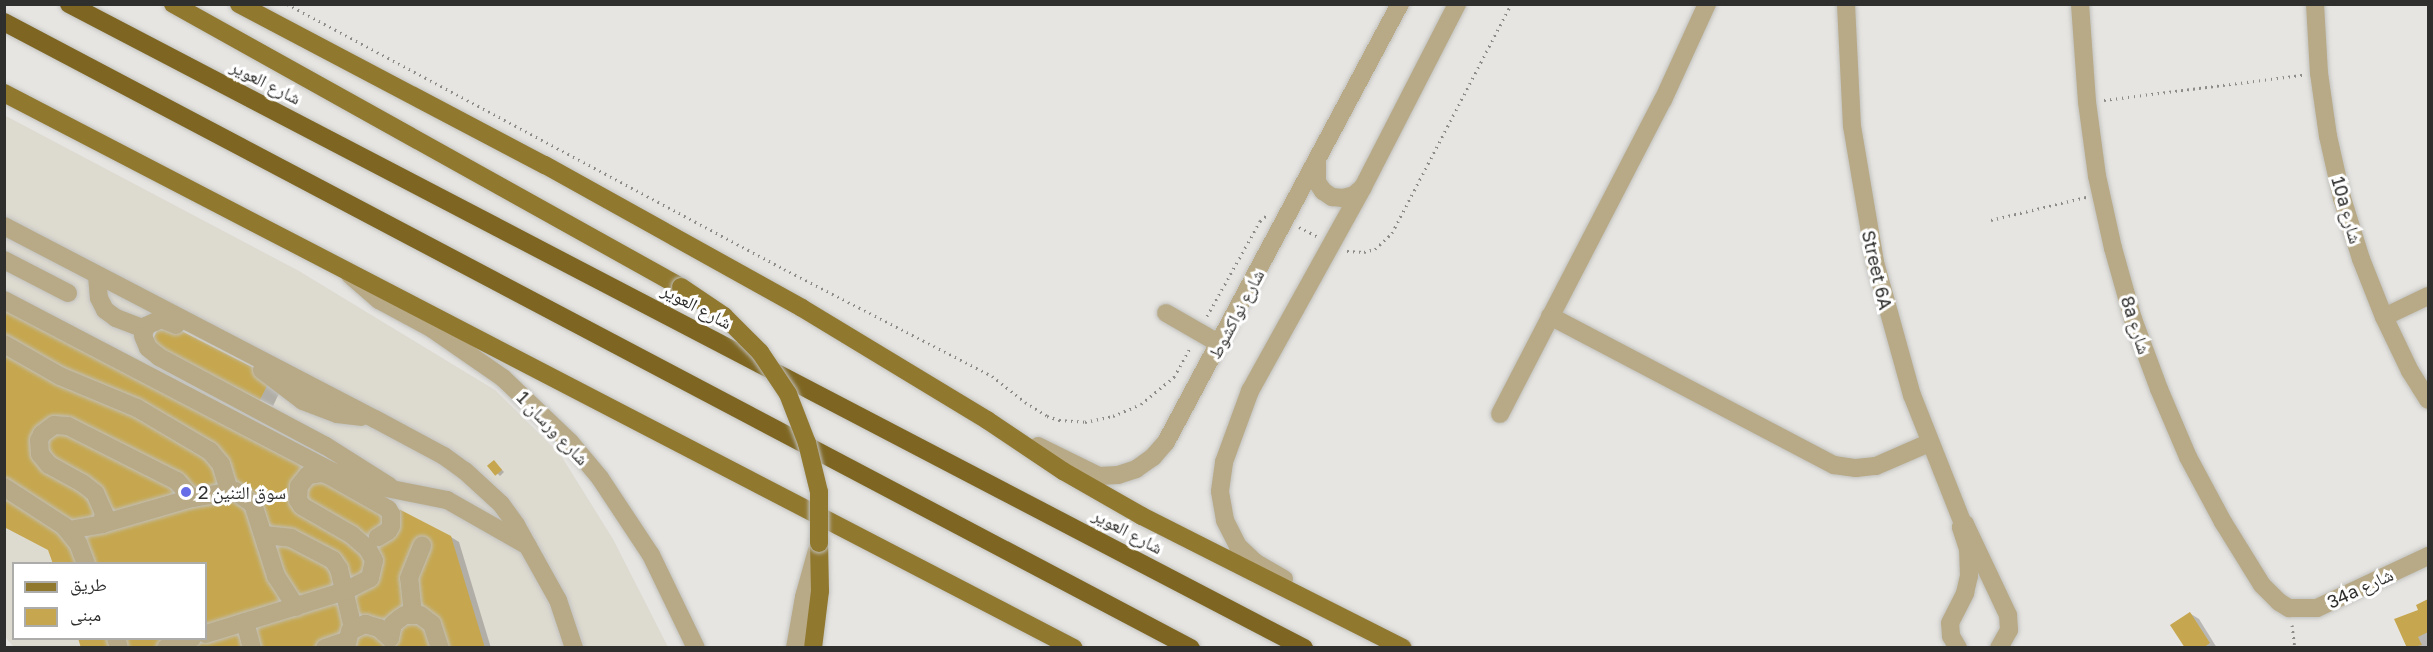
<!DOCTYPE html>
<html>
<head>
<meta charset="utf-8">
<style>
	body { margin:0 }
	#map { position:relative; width:2433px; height:652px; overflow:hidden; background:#e6e5e2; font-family:"Golos Text","Noto Naskh Arabic",sans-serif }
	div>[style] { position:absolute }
	.built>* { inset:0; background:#dddad0 }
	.shadow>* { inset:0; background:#0003 }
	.building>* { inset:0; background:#c6a74f; transform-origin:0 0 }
	.path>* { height:3px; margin-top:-1.5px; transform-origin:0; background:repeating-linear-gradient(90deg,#8d8c8a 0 1.5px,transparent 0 6px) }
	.roads { filter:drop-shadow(0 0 2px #c1c1be) drop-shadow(0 0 2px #c1c1be) }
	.minor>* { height:18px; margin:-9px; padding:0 9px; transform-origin:9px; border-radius:9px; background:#b8aa87 }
	.major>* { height:18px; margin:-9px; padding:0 9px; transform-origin:9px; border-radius:9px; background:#91782f }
	.highway>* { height:18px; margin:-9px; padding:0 9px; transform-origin:9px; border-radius:9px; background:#7e6622 }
	.bridges { filter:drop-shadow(0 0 2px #c1c1be) drop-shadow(0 0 2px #c1c1be) }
	.major-bridge>* { height:18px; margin:-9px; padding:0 9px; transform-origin:9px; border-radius:9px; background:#91782f }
	.dots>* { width:16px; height:16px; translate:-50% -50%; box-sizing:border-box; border:3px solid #fff; border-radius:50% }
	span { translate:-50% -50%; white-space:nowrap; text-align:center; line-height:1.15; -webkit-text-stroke:6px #fff; paint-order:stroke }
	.street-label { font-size:18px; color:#2f2f2e }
	.poi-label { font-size:18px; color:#2f2f2e }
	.left { translate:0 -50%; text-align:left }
	.frame { position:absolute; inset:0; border:6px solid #2f2f2e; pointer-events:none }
	.legend { position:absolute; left:12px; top:562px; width:195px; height:78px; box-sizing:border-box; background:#fff; border:2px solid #acacab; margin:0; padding:8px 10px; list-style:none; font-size:18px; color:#2f2f2e }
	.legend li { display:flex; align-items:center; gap:12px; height:30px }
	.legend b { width:30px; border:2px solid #acacab }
</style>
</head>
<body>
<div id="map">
	<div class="built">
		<i style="clip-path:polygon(evenodd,4px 115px,299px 271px,495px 390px,560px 454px,613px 539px,668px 647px,14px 647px,4px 636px,4px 115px,14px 564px,206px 564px,206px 638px,14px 638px,14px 564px)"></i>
	</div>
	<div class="shadow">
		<i style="clip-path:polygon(164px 351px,283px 385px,273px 406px)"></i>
		<i style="clip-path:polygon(494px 462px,504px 472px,500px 476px,497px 473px)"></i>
		<i style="clip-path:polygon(451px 537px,459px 542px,491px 648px,82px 648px,206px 638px,206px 564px)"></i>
		<i style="clip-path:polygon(2428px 601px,2428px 648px,2409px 648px,2420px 611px)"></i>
		<i style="clip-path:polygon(2191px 614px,2199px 619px,2217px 648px,2187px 648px)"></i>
	</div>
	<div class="building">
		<i style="clip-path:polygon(4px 305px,451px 536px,485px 648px,81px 648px,78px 638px,206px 638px,206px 564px,53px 564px,48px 550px,4px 527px)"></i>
		<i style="left:162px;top:321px;width:123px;height:26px;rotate:27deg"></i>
		<i style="left:494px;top:460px;width:13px;height:9px;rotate:51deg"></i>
		<i style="clip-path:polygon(2428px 599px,2428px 632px,2418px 637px,2422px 645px,2407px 648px,2394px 619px,2418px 610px,2416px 605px)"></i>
		<i style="clip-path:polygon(2190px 612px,2210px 643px,2203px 648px,2185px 648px,2170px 625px)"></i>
	</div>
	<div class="path">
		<i style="left:287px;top:4px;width:563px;rotate:28.07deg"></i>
		<i style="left:784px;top:269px;width:234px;rotate:27.2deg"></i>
		<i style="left:992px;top:376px;width:42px;rotate:38.2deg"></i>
		<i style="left:1025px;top:402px;width:26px;rotate:32deg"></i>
		<i style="left:1047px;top:416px;width:13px;rotate:18deg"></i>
		<i style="left:1059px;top:420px;width:26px;rotate:4deg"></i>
		<i style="left:1085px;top:422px;width:29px;rotate:-12deg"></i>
		<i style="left:1113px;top:416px;width:30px;rotate:-23deg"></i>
		<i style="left:1141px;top:404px;width:43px;rotate:-39.3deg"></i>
		<i style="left:1174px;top:377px;width:35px;rotate:-61deg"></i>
		<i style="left:2104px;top:100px;width:201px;rotate:-7.2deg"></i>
		<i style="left:1991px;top:220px;width:98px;rotate:-13.6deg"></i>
		<i style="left:1299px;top:227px;width:20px;rotate:27deg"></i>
		<i style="left:1347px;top:251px;width:17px;rotate:3deg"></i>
		<i style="left:1364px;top:252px;width:11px;rotate:-15deg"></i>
		<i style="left:1375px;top:249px;width:23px;rotate:-43deg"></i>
		<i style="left:1392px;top:233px;width:258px;rotate:-62.5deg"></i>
		<i style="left:1207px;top:316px;width:109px;rotate:-60.8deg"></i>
		<i style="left:1260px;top:221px;width:11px;rotate:-41deg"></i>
		<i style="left:2292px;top:625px;width:23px;rotate:83deg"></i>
	</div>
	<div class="roads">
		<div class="minor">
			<i style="left:1846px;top:4px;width:122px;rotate:87.2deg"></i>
			<i style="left:1852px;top:126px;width:138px;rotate:80.4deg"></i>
			<i style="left:1875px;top:262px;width:138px;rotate:74.5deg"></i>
			<i style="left:1912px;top:395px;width:139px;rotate:68.4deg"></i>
			<i style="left:2080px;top:4px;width:98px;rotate:85.9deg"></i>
			<i style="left:2087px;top:102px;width:75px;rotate:82.3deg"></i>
			<i style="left:2097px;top:176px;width:74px;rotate:77.5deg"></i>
			<i style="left:2113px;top:248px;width:74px;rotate:74.3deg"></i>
			<i style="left:2133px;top:319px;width:75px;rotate:69.6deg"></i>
			<i style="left:2159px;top:389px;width:74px;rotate:66.9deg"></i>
			<i style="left:2188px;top:457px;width:74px;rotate:61.7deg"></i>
			<i style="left:2223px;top:522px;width:74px;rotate:58.2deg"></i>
			<i style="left:2262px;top:585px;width:24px;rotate:45deg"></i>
			<i style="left:2279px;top:602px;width:12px;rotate:31deg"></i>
			<i style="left:2289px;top:608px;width:28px"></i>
			<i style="left:2317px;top:608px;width:123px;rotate:-25.1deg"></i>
			<i style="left:2315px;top:4px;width:69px;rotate:86.7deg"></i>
			<i style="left:2319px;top:73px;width:64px;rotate:81.9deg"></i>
			<i style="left:2328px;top:136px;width:64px;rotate:77.3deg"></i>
			<i style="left:2342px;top:198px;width:64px;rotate:72.7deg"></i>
			<i style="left:2361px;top:259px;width:62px;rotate:68.4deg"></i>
			<i style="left:2384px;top:317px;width:60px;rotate:64.3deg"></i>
			<i style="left:2410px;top:371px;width:34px;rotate:58deg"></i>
			<i style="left:1317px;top:163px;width:19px;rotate:90deg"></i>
			<i style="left:1317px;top:182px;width:11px;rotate:56deg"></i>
			<i style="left:1323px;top:191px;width:11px;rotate:34deg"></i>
			<i style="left:1332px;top:197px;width:11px;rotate:5deg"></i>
			<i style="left:1343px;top:198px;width:11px;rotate:-15deg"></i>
			<i style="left:1354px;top:195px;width:11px;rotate:-41deg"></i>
			<i style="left:4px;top:226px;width:418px;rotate:27.5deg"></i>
			<i style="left:375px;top:419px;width:78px;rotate:28.2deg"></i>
			<i style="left:444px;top:456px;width:26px;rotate:36deg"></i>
			<i style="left:465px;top:471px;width:49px;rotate:42.5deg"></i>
			<i style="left:501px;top:504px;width:26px;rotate:54deg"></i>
			<i style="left:516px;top:525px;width:86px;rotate:60.8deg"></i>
			<i style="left:558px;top:600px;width:51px;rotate:71.6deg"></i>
			<i style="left:4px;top:260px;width:72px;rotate:27.3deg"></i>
			<i style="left:350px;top:275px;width:38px;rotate:41deg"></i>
			<i style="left:379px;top:300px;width:59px;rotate:28.3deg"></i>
			<i style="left:431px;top:328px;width:88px;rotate:34.8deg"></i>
			<i style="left:503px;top:378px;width:93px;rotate:43.7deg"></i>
			<i style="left:570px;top:442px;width:47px;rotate:50.2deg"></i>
			<i style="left:600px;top:478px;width:92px;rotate:56.5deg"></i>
			<i style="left:651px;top:555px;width:103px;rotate:64.2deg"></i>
			<i style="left:97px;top:276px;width:22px;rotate:85deg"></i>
			<i style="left:99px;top:298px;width:13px;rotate:63deg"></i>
			<i style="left:105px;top:310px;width:14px;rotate:36deg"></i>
			<i style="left:116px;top:318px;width:30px;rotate:21deg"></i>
			<i style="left:4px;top:300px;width:367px;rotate:27.6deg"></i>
			<i style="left:329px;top:470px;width:35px;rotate:22deg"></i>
			<i style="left:361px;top:483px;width:88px;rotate:11.2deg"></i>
			<i style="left:447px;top:500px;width:93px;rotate:29.6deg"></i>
			<i style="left:1166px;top:313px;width:62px;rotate:29.9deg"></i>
			<i style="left:1550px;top:316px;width:321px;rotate:27.7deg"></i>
			<i style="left:1834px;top:465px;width:22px;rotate:8deg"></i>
			<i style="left:1856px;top:468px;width:20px;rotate:-6deg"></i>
			<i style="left:1876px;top:466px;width:58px;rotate:-23.5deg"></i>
			<i style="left:2384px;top:317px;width:49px;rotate:-25.5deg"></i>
			<i style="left:176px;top:325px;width:16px;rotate:-158deg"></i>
			<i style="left:161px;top:319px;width:17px;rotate:155deg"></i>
			<i style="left:146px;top:326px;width:10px;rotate:107deg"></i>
			<i style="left:143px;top:336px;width:13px;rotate:67deg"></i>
			<i style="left:148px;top:348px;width:14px;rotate:39deg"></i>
			<i style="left:159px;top:357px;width:189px;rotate:28.1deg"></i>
			<i style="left:326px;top:446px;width:75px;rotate:32.4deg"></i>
			<i style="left:4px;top:344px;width:64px;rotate:29.7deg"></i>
			<i style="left:60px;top:376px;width:83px;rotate:22.6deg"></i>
			<i style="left:137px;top:408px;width:85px;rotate:30.5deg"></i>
			<i style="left:210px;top:451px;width:17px;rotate:50deg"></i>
			<i style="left:221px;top:464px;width:27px;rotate:73deg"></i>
			<i style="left:262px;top:370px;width:51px;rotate:37.1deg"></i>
			<i style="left:303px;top:401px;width:36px;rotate:21deg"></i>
			<i style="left:337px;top:414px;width:24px;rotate:7deg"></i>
			<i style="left:1500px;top:414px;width:354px;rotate:-62.6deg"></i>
			<i style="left:1663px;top:100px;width:106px;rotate:-65.4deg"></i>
			<i style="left:1038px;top:446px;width:68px;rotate:26.2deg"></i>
			<i style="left:1099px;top:476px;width:19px;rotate:-3deg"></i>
			<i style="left:1118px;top:475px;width:19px;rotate:-18deg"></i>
			<i style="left:1136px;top:469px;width:21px;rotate:-35deg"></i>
			<i style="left:1153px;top:457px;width:20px;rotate:-49deg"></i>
			<i style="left:1166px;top:442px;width:497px;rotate:-61.9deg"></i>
			<i style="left:4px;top:487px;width:72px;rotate:33deg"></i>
			<i style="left:64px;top:526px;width:22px;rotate:51deg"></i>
			<i style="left:78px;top:543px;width:22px;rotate:69deg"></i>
			<i style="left:102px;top:524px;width:11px;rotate:-80deg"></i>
			<i style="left:104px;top:513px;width:22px;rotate:-114deg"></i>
			<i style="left:95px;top:493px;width:16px;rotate:-142deg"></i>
			<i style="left:82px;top:483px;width:38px;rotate:-151deg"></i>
			<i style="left:49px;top:465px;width:14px;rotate:-129deg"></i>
			<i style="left:40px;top:454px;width:14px;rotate:-94deg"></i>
			<i style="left:39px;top:440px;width:7px;rotate:-63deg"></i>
			<i style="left:42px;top:434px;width:15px;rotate:-37deg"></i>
			<i style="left:54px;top:425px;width:14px;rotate:4deg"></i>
			<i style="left:68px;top:426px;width:122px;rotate:26.8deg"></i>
			<i style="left:177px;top:481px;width:23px;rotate:49deg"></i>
			<i style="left:69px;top:530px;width:34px;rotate:-10deg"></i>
			<i style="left:102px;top:524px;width:94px;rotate:-16.1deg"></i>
			<i style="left:192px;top:498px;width:44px;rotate:-9.2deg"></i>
			<i style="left:235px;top:491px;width:22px;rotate:36deg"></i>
			<i style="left:253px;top:504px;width:76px;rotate:72.3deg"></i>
			<i style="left:276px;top:576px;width:37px;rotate:57deg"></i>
			<i style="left:264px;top:535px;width:27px;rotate:6deg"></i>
			<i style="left:291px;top:538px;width:47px;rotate:27.6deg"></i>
			<i style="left:333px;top:560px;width:11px;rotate:56deg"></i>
			<i style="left:339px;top:569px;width:61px;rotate:76.7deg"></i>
			<i style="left:1284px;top:579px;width:32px;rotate:-150deg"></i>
			<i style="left:1256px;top:563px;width:25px;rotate:-137deg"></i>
			<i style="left:1238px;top:546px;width:29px;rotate:-117deg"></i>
			<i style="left:1225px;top:520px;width:29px;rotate:-100deg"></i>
			<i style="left:1220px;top:491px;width:29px;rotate:-82deg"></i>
			<i style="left:1224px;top:462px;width:76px;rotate:-69.9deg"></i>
			<i style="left:1250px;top:391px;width:233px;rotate:-61deg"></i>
			<i style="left:1363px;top:187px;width:206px;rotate:-62.8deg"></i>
			<i style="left:413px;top:614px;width:36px;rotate:-96deg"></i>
			<i style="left:409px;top:578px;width:35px;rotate:-68deg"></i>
			<i style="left:245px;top:622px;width:27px;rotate:75deg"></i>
			<i style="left:206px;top:634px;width:145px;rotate:-17.2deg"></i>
			<i style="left:345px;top:591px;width:28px;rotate:-27deg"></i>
			<i style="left:370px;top:578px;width:18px;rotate:-77deg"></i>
			<i style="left:374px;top:560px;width:13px;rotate:-119deg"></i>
			<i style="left:368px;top:549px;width:21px;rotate:-139deg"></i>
			<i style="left:352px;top:535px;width:58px;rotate:-149.9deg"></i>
			<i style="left:302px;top:506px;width:7px;rotate:-124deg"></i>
			<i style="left:298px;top:500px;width:14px;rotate:-86deg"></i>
			<i style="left:299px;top:486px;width:14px;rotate:-51deg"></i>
			<i style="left:308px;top:475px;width:14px;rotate:-8deg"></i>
			<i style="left:322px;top:473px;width:6px;rotate:18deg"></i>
			<i style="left:328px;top:475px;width:69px;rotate:29.5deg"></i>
			<i style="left:388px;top:509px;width:6px;rotate:59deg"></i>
			<i style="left:391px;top:514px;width:12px;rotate:90deg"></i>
			<i style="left:391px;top:526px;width:6px;rotate:121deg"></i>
			<i style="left:388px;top:531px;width:12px;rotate:149deg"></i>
			<i style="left:116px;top:638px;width:10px;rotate:73deg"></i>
			<i style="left:390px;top:638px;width:14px;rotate:-78deg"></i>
			<i style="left:393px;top:624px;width:8px;rotate:-40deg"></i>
			<i style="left:399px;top:619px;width:7px;rotate:-34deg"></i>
			<i style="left:405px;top:615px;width:15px"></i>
			<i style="left:420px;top:615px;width:15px;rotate:37deg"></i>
			<i style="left:432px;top:624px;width:25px;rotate:72deg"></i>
			<i style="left:166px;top:648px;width:28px;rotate:-21deg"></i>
			<i style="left:325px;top:648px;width:21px;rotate:-19deg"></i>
			<i style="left:346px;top:648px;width:17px;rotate:-77deg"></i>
			<i style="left:350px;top:631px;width:17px;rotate:-25deg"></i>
			<i style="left:365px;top:624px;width:15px;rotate:16deg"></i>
			<i style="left:379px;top:628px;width:15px;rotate:42deg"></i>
			<i style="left:795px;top:648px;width:52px;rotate:-80deg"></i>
			<i style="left:804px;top:597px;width:49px;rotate:-74.5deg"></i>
			<i style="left:1958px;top:648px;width:14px;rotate:-120deg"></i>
			<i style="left:1951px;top:636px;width:13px;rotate:-94deg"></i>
			<i style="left:1950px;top:623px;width:34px;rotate:-63deg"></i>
			<i style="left:1965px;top:593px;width:17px;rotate:-77deg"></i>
			<i style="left:1969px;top:576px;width:27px;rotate:-92deg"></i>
			<i style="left:1968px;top:549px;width:23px;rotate:-108deg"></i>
			<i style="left:1961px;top:527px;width:5px;rotate:-37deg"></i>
			<i style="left:1965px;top:524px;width:101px;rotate:64.7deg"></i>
			<i style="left:2008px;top:615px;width:15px;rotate:86deg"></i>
			<i style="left:2009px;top:630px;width:21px;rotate:119deg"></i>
		</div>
		<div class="major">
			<i style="left:173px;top:4px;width:582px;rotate:29.12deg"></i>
			<i style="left:239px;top:4px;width:346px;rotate:27.8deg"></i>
			<i style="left:545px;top:165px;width:294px;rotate:29.1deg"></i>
			<i style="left:802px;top:308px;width:216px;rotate:31.2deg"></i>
			<i style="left:987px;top:420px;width:92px;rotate:33.9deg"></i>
			<i style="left:1063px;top:471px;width:91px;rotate:29.7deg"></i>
			<i style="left:1142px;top:516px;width:292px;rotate:26.8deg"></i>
			<i style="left:4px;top:93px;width:1205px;rotate:27.42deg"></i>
			<i style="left:813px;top:648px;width:57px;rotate:-83deg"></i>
			<i style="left:820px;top:591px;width:48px;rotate:-91.2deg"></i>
		</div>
		<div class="highway">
			<i style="left:69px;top:4px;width:1393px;rotate:27.54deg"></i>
			<i style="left:4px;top:22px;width:1342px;rotate:27.81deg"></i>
		</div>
	</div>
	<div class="bridges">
		<div class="major-bridge">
			<i style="left:681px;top:287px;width:52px;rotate:34deg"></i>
			<i style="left:724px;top:316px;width:51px;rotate:45deg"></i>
			<i style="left:760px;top:352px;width:50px;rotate:56.3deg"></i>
			<i style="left:788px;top:394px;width:53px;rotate:68.8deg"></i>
			<i style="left:807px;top:443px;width:50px;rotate:76.2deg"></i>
			<i style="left:819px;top:492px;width:51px;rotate:90deg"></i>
		</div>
	</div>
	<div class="dots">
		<i style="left:186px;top:492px;background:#666de6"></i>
	</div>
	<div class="street-label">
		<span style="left:266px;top:82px;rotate:27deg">شارع العوير</span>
		<span style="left:2347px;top:210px;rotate:74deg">10a شارع</span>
		<span style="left:1877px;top:270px;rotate:77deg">Street 6A</span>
		<span style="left:697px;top:306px;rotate:28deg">شارع العوير</span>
		<span style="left:1236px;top:314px;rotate:-62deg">شارع نواكشوط</span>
		<span style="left:2136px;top:325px;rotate:72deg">8a شارع</span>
		<span style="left:553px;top:428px;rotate:46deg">شارع ورسان 1</span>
		<span style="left:1128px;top:531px;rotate:28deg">شارع العوير</span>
		<span style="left:2360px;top:588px;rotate:-25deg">34a شارع</span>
	</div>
	<div class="poi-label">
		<span class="left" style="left:198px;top:492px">سوق التنين 2</span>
	</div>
	<div class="frame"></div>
	<ul class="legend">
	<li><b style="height:8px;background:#91782f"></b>طريق</li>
	<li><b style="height:16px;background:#c6a74f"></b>مبنى</li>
	</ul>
</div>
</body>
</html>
